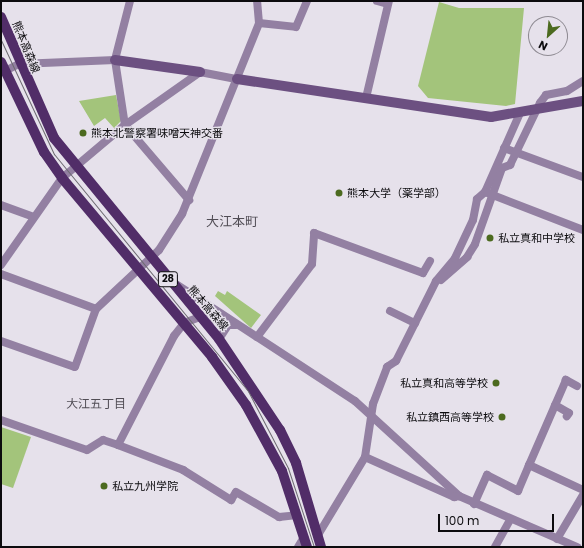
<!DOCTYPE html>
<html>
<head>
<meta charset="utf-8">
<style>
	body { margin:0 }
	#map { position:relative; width:584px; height:548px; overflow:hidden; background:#e6e1eb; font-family:Poppins,"Noto Sans JP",sans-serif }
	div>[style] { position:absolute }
	.green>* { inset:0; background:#a3c47b }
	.street>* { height:8px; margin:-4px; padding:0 4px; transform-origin:4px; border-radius:4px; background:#9380a2 }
	.secondary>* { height:10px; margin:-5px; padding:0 5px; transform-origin:5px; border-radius:5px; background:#6c5081 }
	.primary>* { height:10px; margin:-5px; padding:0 5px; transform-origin:5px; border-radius:5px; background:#512d68 }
	.tram>* { height:1px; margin:-0.5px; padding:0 0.5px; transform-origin:0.5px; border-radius:0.5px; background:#6d6b71 }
	.dots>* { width:11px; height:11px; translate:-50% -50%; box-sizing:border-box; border:2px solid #e6e1eb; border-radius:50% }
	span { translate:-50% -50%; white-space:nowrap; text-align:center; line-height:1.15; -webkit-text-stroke:3px #e6e1eb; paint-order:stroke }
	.shield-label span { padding:1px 3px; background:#e6e1eb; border:1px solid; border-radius:3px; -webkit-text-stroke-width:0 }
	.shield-label { font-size:10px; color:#0c0b0e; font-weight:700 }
	.street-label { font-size:11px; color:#0c0b0e }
	.poi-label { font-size:11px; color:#0c0b0e }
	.left { translate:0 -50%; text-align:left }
	.right { translate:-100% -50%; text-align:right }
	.neighbourhood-label { font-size:12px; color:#514d55 }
	.quarter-label { font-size:13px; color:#514d55 }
	.frame { position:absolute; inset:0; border:2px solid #0c0b0e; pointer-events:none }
	.north { position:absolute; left:528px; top:16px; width:40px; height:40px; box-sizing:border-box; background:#e6e1eb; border:1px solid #8f8b93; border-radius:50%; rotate:207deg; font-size:11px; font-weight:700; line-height:16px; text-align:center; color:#0c0b0e }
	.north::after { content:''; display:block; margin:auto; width:14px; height:18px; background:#4c6a1f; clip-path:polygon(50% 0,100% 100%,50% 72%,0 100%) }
	.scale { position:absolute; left:438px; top:514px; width:116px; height:18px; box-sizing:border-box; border:2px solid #0c0b0e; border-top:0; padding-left:5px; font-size:12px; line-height:14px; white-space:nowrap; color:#0c0b0e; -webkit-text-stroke:3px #e6e1eb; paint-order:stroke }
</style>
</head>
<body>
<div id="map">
	<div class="green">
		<i style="clip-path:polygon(439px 2px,459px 8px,524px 8px,515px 104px,506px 106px,428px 98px,418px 86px)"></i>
		<i style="clip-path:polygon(116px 95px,121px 121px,114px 128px,105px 118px,94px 126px,79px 101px)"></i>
		<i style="clip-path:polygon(218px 291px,225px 295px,227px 291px,261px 315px,251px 328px,215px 296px)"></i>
		<i style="clip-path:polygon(1px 427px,31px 437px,13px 488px,1px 484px)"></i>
	</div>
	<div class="street">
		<i style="left:130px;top:1px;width:61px;rotate:104.3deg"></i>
		<i style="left:115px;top:60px;width:66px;rotate:81.3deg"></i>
		<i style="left:125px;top:125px;width:99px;rotate:49.5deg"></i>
		<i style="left:377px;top:1px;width:11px;rotate:15deg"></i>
		<i style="left:259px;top:23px;width:37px;rotate:6deg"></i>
		<i style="left:296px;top:27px;width:28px;rotate:-67deg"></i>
		<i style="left:5px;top:71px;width:16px;rotate:-27deg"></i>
		<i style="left:19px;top:64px;width:96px;rotate:-2.4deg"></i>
		<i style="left:366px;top:98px;width:100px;rotate:-76.7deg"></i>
		<i style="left:504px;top:148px;width:84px;rotate:20.2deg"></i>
		<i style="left:485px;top:192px;width:86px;rotate:-66.1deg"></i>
		<i style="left:1px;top:205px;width:35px;rotate:20deg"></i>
		<i style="left:1px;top:265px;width:106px;rotate:-55deg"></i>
		<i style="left:62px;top:178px;width:82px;rotate:-40.1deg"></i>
		<i style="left:125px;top:125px;width:92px;rotate:-35.2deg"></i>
		<i style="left:200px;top:72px;width:38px;rotate:11deg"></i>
		<i style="left:1px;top:274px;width:101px;rotate:20.2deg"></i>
		<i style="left:441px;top:280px;width:35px;rotate:-41deg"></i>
		<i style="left:467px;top:257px;width:15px;rotate:-58deg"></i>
		<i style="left:475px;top:244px;width:81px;rotate:-70.4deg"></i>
		<i style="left:502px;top:168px;width:9px;rotate:-21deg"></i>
		<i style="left:510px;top:165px;width:69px;rotate:-64.2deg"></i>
		<i style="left:540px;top:103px;width:10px;rotate:-53deg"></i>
		<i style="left:546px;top:95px;width:21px;rotate:-11deg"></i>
		<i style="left:567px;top:91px;width:19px;rotate:-32deg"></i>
		<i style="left:176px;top:284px;width:214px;rotate:33.2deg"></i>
		<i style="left:355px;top:401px;width:141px;rotate:42.4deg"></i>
		<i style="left:459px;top:496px;width:129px;rotate:23.4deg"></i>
		<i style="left:390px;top:311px;width:28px;rotate:26deg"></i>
		<i style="left:257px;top:337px;width:91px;rotate:-53deg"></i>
		<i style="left:312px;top:264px;width:31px;rotate:-86deg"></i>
		<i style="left:314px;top:233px;width:116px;rotate:20.2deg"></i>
		<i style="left:423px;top:273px;width:14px;rotate:-60deg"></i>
		<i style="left:219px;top:339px;width:17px;rotate:-57deg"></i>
		<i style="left:228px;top:325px;width:8px"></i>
		<i style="left:1px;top:341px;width:78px;rotate:19.4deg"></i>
		<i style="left:75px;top:367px;width:62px;rotate:-70.1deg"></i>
		<i style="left:96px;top:309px;width:86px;rotate:-43.1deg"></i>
		<i style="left:159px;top:250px;width:43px;rotate:-57.4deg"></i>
		<i style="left:182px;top:214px;width:206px;rotate:-68deg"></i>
		<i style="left:259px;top:23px;width:22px;rotate:-95deg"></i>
		<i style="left:577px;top:386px;width:13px;rotate:-151deg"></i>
		<i style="left:566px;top:380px;width:93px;rotate:113.5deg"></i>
		<i style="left:529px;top:465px;width:60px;rotate:24.8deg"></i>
		<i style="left:555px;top:405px;width:16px;rotate:30deg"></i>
		<i style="left:569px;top:413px;width:4px;rotate:124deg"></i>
		<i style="left:1px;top:420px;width:91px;rotate:19.2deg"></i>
		<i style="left:87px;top:450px;width:19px;rotate:-32deg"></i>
		<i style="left:103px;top:440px;width:16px;rotate:18deg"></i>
		<i style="left:118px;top:445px;width:123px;rotate:-62.8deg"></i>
		<i style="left:174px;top:336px;width:16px;rotate:-52deg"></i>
		<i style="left:184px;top:323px;width:17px;rotate:-21deg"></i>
		<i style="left:200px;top:317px;width:29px;rotate:10deg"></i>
		<i style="left:118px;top:445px;width:70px;rotate:21deg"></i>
		<i style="left:183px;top:470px;width:57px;rotate:32deg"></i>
		<i style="left:231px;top:500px;width:9px;rotate:-58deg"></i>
		<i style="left:236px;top:492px;width:50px;rotate:30.2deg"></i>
		<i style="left:279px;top:517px;width:18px;rotate:-6deg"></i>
		<i style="left:365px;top:457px;width:98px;rotate:24.2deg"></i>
		<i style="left:454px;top:497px;width:5px;rotate:-11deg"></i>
		<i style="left:474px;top:504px;width:32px;rotate:-66deg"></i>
		<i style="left:487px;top:475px;width:35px;rotate:27deg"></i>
		<i style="left:518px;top:491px;width:28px;rotate:-67deg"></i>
		<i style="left:318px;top:535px;width:91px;rotate:-58.9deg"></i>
		<i style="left:365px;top:457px;width:54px;rotate:-81.4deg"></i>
		<i style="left:373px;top:404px;width:40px;rotate:-69deg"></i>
		<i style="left:387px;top:367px;width:11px;rotate:-34deg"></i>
		<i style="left:396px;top:361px;width:89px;rotate:-63.4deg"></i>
		<i style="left:436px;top:281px;width:30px;rotate:-50deg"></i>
		<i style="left:455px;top:258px;width:42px;rotate:-64.7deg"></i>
		<i style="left:473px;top:220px;width:21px;rotate:-79deg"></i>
		<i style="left:477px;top:199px;width:11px;rotate:-41deg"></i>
		<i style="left:485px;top:192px;width:105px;rotate:21.2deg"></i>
		<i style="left:557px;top:539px;width:51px;rotate:-59.4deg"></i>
		<i style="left:298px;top:547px;width:12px;rotate:-59deg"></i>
		<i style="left:495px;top:547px;width:31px;rotate:-61deg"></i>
	</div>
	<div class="secondary">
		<i style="left:115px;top:60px;width:86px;rotate:8deg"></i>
		<i style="left:237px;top:79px;width:257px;rotate:8.5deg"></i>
		<i style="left:491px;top:117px;width:93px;rotate:-9.9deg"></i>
	</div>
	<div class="primary">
		<i style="left:1px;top:17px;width:132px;rotate:66.3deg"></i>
		<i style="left:54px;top:138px;width:260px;rotate:50.6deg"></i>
		<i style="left:219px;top:339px;width:110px;rotate:56.2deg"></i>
		<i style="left:280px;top:430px;width:37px;rotate:64deg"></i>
		<i style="left:296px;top:463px;width:88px;rotate:73.4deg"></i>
		<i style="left:1px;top:62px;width:100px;rotate:64.5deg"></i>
		<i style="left:44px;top:152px;width:32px;rotate:55deg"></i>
		<i style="left:62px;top:178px;width:234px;rotate:50deg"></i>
		<i style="left:212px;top:357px;width:59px;rotate:54.7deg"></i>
		<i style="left:246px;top:405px;width:75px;rotate:61.4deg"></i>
		<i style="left:282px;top:471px;width:80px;rotate:71.8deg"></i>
	</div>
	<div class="tram">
		<i style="left:1px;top:40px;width:126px;rotate:65.1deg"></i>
		<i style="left:54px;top:154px;width:306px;rotate:50.7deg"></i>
		<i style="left:248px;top:391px;width:87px;rotate:62.5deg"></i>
		<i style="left:288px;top:468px;width:83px;rotate:71.8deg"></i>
	</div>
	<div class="dots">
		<i style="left:83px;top:133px;background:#4c6a1f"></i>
		<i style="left:339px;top:193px;background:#4c6a1f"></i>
		<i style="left:490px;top:238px;background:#4c6a1f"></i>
		<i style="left:496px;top:383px;background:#4c6a1f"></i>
		<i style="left:502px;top:417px;background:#4c6a1f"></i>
		<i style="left:104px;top:486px;background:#4c6a1f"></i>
	</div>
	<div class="shield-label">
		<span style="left:168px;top:279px">28</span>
	</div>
	<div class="street-label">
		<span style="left:26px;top:47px;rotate:68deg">熊本高森線</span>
		<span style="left:208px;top:308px;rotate:49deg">熊本高森線</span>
	</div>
	<div class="poi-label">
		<span class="left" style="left:91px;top:133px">熊本北警察署味噌天神交番</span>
		<span class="left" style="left:347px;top:193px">熊本大学（薬学部）</span>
		<span class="left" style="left:498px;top:238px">私立真和中学校</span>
		<span class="right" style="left:488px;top:383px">私立真和高等学校</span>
		<span class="right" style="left:494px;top:417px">私立鎮西高等学校</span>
		<span class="left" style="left:112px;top:486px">私立九州学院</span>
	</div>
	<div class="neighbourhood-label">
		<span style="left:96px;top:404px">大江五丁目</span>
	</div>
	<div class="quarter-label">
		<span style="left:232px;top:222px">大江本町</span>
	</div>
	<div class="frame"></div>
	<div class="north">N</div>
	<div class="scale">100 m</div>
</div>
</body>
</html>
